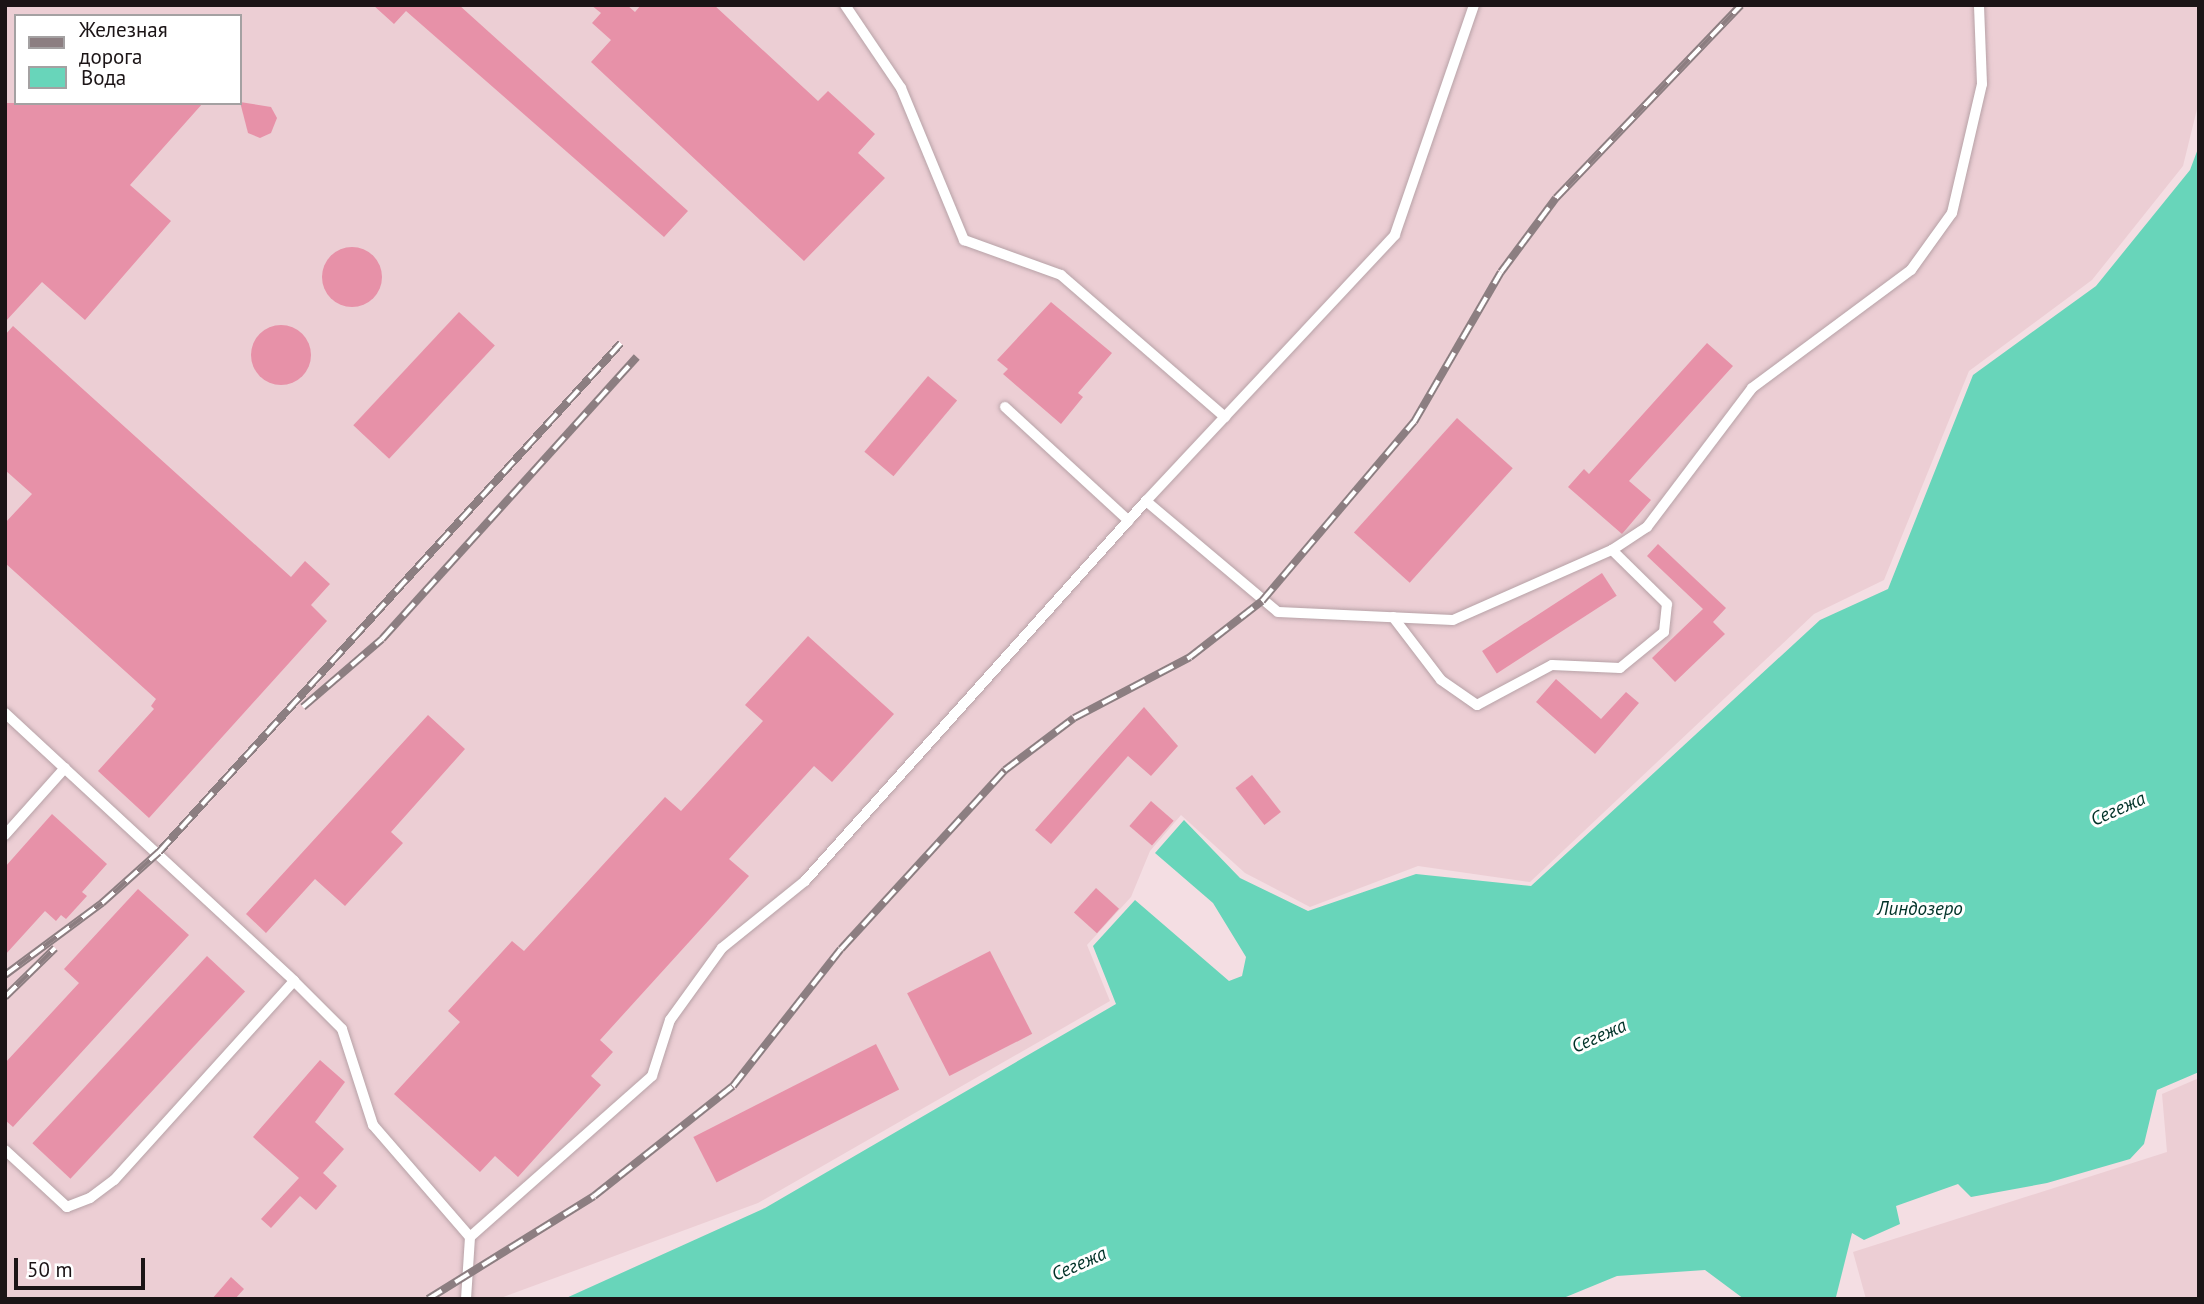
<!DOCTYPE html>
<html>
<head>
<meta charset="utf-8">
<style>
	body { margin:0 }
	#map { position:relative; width:2204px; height:1304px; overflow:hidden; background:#f4dee3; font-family:"PT Sans",sans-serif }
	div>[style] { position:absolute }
	.built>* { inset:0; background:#ecced4 }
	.water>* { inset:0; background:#68d5ba }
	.building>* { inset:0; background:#e791a8; transform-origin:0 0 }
	.round { border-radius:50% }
	.roads { filter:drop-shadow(0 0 2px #b7a2a7) drop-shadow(0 0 2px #b7a2a7) }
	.service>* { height:10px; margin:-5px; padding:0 5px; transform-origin:5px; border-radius:5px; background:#fff }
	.rail>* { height:8px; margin-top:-4px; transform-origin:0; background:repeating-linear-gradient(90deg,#fff 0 16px,#8c7e81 0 32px); box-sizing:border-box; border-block:2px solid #8c7e81 }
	span { translate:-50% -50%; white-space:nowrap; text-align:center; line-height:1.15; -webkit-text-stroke:6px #fff; paint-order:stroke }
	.water-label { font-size:19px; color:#003228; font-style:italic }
	.frame { position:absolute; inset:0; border:7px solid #1b1416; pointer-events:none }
	.legend { position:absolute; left:14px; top:14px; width:228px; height:91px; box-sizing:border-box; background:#fff; border:2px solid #a4a1a2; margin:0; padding:9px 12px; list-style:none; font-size:21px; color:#1b1416 }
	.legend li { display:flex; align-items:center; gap:14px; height:35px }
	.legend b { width:35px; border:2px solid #a4a1a2 }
	.scale { position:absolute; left:14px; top:1258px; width:131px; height:32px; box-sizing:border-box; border:4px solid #1b1416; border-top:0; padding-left:9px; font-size:21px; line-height:24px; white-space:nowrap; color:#1b1416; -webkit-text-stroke:5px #fff; paint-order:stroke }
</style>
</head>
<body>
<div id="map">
	<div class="built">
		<i style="clip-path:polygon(evenodd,5px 5px,2199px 5px,2199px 101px,2183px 166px,2092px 280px,1969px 371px,1884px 580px,1814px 614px,1530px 882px,1418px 866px,1310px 907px,1245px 873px,1181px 815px,1150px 851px,1131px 897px,1087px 945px,1110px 1001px,758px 1203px,498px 1299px,5px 1299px,5px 5px,16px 16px,240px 16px,240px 103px,16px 103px,16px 16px)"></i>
		<i style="clip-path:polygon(2199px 1078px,2199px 1299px,1866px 1299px,1853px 1252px,2167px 1152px,2162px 1094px)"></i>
	</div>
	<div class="water">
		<i style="clip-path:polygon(2199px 146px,2199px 1072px,2157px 1090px,2144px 1144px,2130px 1159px,2047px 1183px,1971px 1197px,1958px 1184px,1896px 1206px,1900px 1224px,1864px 1240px,1852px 1233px,1836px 1297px,1819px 1299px,1744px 1299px,1705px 1270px,1617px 1276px,1561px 1299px,564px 1299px,765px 1208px,1116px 1004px,1093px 946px,1135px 900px,1229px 981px,1242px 976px,1246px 957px,1213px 903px,1155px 853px,1184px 820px,1240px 878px,1308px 911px,1416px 874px,1531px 886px,1820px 620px,1888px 589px,1973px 375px,2096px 286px,2190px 170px)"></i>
	</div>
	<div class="building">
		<i style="clip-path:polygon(373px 5px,459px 5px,688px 211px,664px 237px,406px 11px,394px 24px)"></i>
		<i style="clip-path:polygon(591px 5px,627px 5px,635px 12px,641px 5px,714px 5px,818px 101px,828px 91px,875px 134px,858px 153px,885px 178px,804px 261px,591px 62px,611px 40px,592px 23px,601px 13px)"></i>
		<i style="clip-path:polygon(240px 102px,271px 107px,277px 118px,271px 133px,260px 138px,248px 133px)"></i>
		<i style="clip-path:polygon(5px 103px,203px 103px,130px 185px,171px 221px,85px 320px,42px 282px,5px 322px)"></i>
		<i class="round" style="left:322px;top:247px;width:60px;height:60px"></i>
		<i style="clip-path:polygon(1051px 302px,1112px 353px,1078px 393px,1083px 397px,1061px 424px,1003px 374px,1008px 369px,997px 360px)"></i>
		<i style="left:459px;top:312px;width:49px;height:155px;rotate:43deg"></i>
		<i class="round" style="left:251px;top:325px;width:60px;height:60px"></i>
		<i style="clip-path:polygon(13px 326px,291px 577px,305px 561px,330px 584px,311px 605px,327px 621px,149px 818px,98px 771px,154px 709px,151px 706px,156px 699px,5px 563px,5px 523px,32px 494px,5px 470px,5px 335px)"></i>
		<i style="clip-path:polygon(1707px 343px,1733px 366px,1629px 481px,1651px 500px,1622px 534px,1568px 487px,1584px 469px,1589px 474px)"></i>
		<i style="left:928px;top:376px;width:38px;height:99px;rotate:40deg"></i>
		<i style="left:1457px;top:418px;width:75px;height:154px;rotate:42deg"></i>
		<i style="clip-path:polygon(1658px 544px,1726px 608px,1713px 622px,1725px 634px,1675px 682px,1652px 658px,1703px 609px,1647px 556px)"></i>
		<i style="left:1602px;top:573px;width:27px;height:143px;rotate:57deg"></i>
		<i style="clip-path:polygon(808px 636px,894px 714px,832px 782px,814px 766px,729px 859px,749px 876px,600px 1040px,613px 1052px,591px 1076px,601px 1085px,518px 1177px,495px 1156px,480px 1172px,394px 1094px,460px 1022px,448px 1011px,512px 941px,524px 951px,665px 797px,681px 811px,763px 721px,745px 705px)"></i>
		<i style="clip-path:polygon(1556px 679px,1601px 719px,1626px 692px,1639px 703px,1595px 754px,1536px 702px)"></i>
		<i style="clip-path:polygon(1144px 707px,1178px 746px,1151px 776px,1128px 756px,1051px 844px,1035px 830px)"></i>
		<i style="clip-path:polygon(428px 715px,465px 749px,391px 832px,403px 843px,345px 906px,315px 879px,266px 933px,246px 914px)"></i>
		<i style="left:1252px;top:775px;width:47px;height:21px;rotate:52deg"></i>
		<i style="left:1151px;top:801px;width:30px;height:33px;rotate:41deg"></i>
		<i style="clip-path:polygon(52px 814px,107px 864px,82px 892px,87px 896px,66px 919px,61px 915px,56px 921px,45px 911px,5px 955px,5px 867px)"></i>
		<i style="left:1096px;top:888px;width:31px;height:33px;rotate:42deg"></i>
		<i style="clip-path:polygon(138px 889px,189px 935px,13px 1127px,5px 1120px,5px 1063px,79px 983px,64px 969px)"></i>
		<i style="left:990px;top:951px;width:93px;height:93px;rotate:63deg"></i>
		<i style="left:207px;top:956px;width:52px;height:256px;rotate:43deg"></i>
		<i style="left:876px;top:1044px;width:51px;height:205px;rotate:63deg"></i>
		<i style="clip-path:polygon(320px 1060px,345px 1082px,315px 1122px,344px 1149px,323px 1173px,337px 1186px,316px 1210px,300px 1196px,271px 1228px,261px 1219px,299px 1178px,253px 1137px)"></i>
		<i style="clip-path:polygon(231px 1277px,244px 1289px,235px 1299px,212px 1299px)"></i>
	</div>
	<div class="roads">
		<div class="service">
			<i style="left:845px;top:5px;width:100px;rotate:56deg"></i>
			<i style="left:901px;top:88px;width:165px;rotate:67.5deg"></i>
			<i style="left:964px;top:240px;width:103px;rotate:19.8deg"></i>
			<i style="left:1061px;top:275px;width:217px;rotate:40.9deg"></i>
			<i style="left:1474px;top:5px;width:243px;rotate:109deg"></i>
			<i style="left:1395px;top:235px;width:364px;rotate:133.1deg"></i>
			<i style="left:1146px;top:501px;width:172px;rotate:40.1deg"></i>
			<i style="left:1278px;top:612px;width:175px;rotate:2.6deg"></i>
			<i style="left:1453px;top:620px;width:174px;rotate:-23.8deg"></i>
			<i style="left:1612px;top:550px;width:42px;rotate:-33.3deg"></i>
			<i style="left:1647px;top:527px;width:174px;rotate:-52.9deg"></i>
			<i style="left:1752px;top:388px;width:198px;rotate:-36.6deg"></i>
			<i style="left:1911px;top:270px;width:70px;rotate:-54.3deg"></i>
			<i style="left:1952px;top:213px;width:132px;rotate:-76.9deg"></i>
			<i style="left:1982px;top:84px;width:79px;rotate:-92.2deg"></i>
			<i style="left:1005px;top:407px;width:168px;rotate:42.6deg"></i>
			<i style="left:1393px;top:617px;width:79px;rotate:52.7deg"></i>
			<i style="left:1441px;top:680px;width:44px;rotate:34.8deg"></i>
			<i style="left:1477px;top:705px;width:85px;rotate:-28.1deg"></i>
			<i style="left:1552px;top:665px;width:68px;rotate:2.5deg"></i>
			<i style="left:1620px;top:668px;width:57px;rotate:-39.3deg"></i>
			<i style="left:1664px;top:632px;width:28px;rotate:-84deg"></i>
			<i style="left:1667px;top:604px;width:77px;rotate:-135.5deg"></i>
			<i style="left:5px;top:713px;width:394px;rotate:42.8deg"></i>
			<i style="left:294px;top:981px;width:268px;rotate:132.1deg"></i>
			<i style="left:114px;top:1180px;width:30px;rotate:143deg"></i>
			<i style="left:90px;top:1198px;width:25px;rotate:159deg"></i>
			<i style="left:67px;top:1207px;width:84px;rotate:-137.4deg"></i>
			<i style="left:5px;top:835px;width:90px;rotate:-48.2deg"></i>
			<i style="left:294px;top:981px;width:68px;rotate:45deg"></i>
			<i style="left:342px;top:1029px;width:101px;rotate:72.1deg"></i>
			<i style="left:373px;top:1125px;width:148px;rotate:49.1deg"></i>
			<i style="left:466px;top:1299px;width:62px;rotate:-86.3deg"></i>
			<i style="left:470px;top:1237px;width:243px;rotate:-41.5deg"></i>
			<i style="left:652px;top:1076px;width:59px;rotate:-72.2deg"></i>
			<i style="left:670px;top:1020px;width:89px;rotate:-54.2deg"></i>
			<i style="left:722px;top:948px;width:107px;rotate:-38.9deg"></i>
			<i style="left:805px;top:881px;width:511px;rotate:-48.1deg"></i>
		</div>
	</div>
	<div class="rail">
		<i style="left:303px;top:707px;width:104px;rotate:-40.7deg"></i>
		<i style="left:382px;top:639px;width:380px;rotate:-47.9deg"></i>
		<i style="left:5px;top:975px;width:121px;rotate:-36.6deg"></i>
		<i style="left:102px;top:903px;width:76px;rotate:-41.8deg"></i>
		<i style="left:159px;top:852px;width:687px;rotate:-47.77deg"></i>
		<i style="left:5px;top:997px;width:70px;rotate:-44.4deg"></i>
		<i style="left:428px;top:1299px;width:195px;rotate:-31.8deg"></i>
		<i style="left:594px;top:1196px;width:177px;rotate:-38.4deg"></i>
		<i style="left:733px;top:1086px;width:174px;rotate:-51.8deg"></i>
		<i style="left:841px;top:949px;width:243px;rotate:-47.5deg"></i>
		<i style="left:1005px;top:770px;width:86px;rotate:-37deg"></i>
		<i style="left:1074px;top:718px;width:131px;rotate:-27.7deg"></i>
		<i style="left:1190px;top:657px;width:91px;rotate:-37.9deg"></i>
		<i style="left:1262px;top:601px;width:235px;rotate:-49.7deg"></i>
		<i style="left:1414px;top:422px;width:173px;rotate:-59.9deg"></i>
		<i style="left:1501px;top:272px;width:92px;rotate:-53.4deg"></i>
		<i style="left:1556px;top:198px;width:267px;rotate:-46.2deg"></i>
	</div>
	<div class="water-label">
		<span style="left:2118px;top:809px;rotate:-24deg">Сегежа</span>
		<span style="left:1920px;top:909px">Линдозеро</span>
		<span style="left:1599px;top:1036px;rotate:-24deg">Сегежа</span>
		<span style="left:1079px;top:1264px;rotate:-24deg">Сегежа</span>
	</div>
	<div class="frame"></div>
	<ul class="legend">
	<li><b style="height:9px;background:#8c7e81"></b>Железная дорога</li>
	<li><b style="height:19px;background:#68d5ba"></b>Вода</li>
	</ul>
	<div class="scale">50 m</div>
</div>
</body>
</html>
